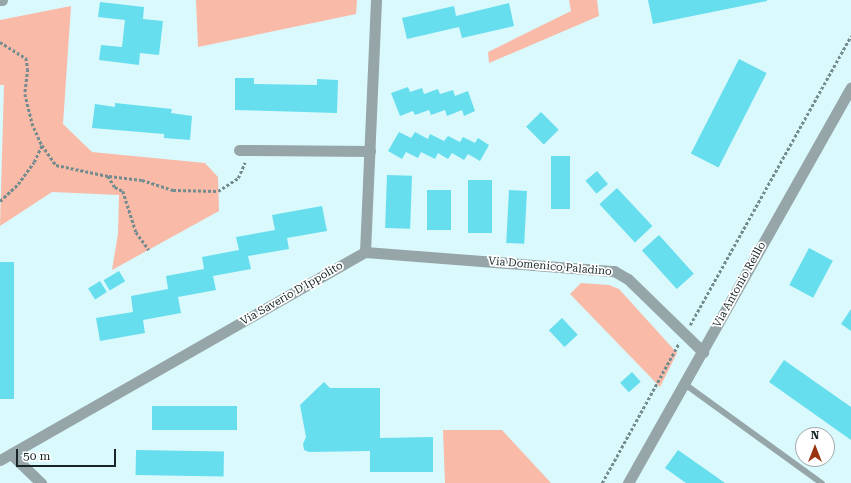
<!DOCTYPE html>
<html>
<head>
<meta charset="utf-8">
<style>
	body { margin:0 }
	#map { position:relative; width:851px; height:483px; overflow:hidden; background:#daf9fd; font-family:"Roboto Serif",serif }
	div>[style] { position:absolute }
	.green>* { inset:0; background:#fabaa8 }
	.building>* { inset:0; background:#66deed; transform-origin:0 0 }
	.path>* { height:2.5px; margin-top:-1.25px; transform-origin:0; background:repeating-linear-gradient(90deg,#758c8f 0 3px,transparent 0 5px) }
	.lane>* { height:5.5px; margin:-2.75px; padding:0 2.75px; transform-origin:2.75px; border-radius:2.75px; background:#95a5a8 }
	.street>* { height:11px; margin:-5.5px; padding:0 5.5px; transform-origin:5.5px; border-radius:5.5px; background:#95a5a8 }
	span { translate:-50% -50%; white-space:nowrap; text-align:center; line-height:1.15; -webkit-text-stroke:3.5px #fff; paint-order:stroke }
	.street-label { font-size:11px; color:#172527 }
	.north { position:absolute; left:795px; top:427px; width:40px; height:40px; box-sizing:border-box; background:#fff; border:1px solid #a2a8a9; border-radius:50%; rotate:0deg; font-size:11px; font-weight:700; line-height:16px; text-align:center; color:#172527 }
	.north::after { content:''; display:block; margin:auto; width:14px; height:18px; background:#9a3310; clip-path:polygon(50% 0,100% 100%,50% 72%,0 100%) }
	.scale { position:absolute; left:16px; top:449px; width:100px; height:18px; box-sizing:border-box; border:2px solid #172527; border-top:0; padding-left:5px; font-size:12px; line-height:14px; white-space:nowrap; color:#172527; -webkit-text-stroke:3px #fff; paint-order:stroke }
</style>
</head>
<body>
<div id="map">
	<div class="green">
		<i style="clip-path:polygon(196px 0,357px 0,356px 14px,198px 47px)"></i>
		<i style="clip-path:polygon(569px 0,597px 0,599px 16px,489px 63px,488px 52px,571px 11px)"></i>
		<i style="clip-path:polygon(71px 6px,63px 124px,92px 152px,205px 163px,218px 177px,219px 211px,112px 270px,118px 234px,119px 195px,52px 192px,0 226px,4px 85px,0 85px,0 20px)"></i>
		<i style="clip-path:polygon(581px 283px,609px 285px,619px 289px,677px 353px,660px 387px,570px 294px)"></i>
		<i style="clip-path:polygon(443px 430px,502px 430px,551px 483px,445px 483px)"></i>
	</div>
	<div class="building">
		<i style="clip-path:polygon(648px 0,767px 0,767px 1px,653px 24px)"></i>
		<i style="clip-path:polygon(100px 2px,144px 7px,143px 19px,163px 21px,159px 55px,140px 53px,139px 65px,99px 60px,101px 45px,122px 47px,125px 20px,98px 17px)"></i>
		<i style="clip-path:polygon(509px 3px,514px 26px,462px 38px,459px 27px,407px 39px,402px 18px,454px 6px,456px 16px)"></i>
		<i style="left:739px;top:59px;width:31px;height:106px;rotate:27deg"></i>
		<i style="clip-path:polygon(235px 78px,254px 78px,254px 84px,317px 85px,317px 79px,338px 80px,337px 113px,235px 110px)"></i>
		<i style="clip-path:polygon(408px 87px,410px 92px,422px 88px,424px 94px,438px 89px,440px 94px,453px 90px,455px 96px,468px 91px,475px 111px,464px 116px,462px 110px,447px 116px,445px 110px,431px 115px,429px 110px,415px 115px,413px 111px,400px 116px,391px 93px)"></i>
		<i style="clip-path:polygon(115px 103px,172px 109px,171px 113px,192px 116px,190px 140px,164px 138px,164px 134px,92px 128px,95px 104px,115px 107px)"></i>
		<i style="left:541px;top:112px;width:25px;height:21px;rotate:45deg"></i>
		<i style="clip-path:polygon(399px 132px,411px 138px,415px 132px,428px 139px,430px 134px,444px 141px,448px 136px,460px 142px,463px 137px,475px 143px,478px 138px,489px 145px,480px 161px,468px 154px,464px 160px,452px 153px,448px 159px,438px 153px,435px 159px,421px 152px,418px 158px,406px 152px,402px 159px,388px 151px)"></i>
		<i style="left:551px;top:156px;width:19px;height:53px"></i>
		<i style="left:597px;top:171px;width:17px;height:15px;rotate:50deg"></i>
		<i style="left:387px;top:175px;width:25px;height:53px;rotate:2deg"></i>
		<i style="left:468px;top:180px;width:24px;height:53px"></i>
		<i style="left:617px;top:188px;width:52px;height:24px;rotate:47deg"></i>
		<i style="left:427px;top:190px;width:24px;height:40px"></i>
		<i style="left:509px;top:190px;width:18px;height:53px;rotate:3deg"></i>
		<i style="clip-path:polygon(322px 206px,327px 231px,287px 238px,289px 249px,248px 256px,251px 269px,213px 276px,216px 290px,178px 297px,181px 313px,143px 320px,145px 333px,100px 341px,96px 318px,133px 312px,131px 296px,168px 289px,166px 276px,204px 269px,202px 257px,239px 250px,236px 237px,275px 230px,272px 215px)"></i>
		<i style="left:659px;top:235px;width:52px;height:23px;rotate:48deg"></i>
		<i style="left:809px;top:248px;width:27px;height:42px;rotate:28deg"></i>
		<i style="left:0;top:262px;width:14px;height:137px"></i>
		<i style="left:119px;top:271px;width:12px;height:18px;rotate:59deg"></i>
		<i style="left:100px;top:281px;width:13px;height:14px;rotate:58deg"></i>
		<i style="clip-path:polygon(851px 309px,851px 331px,841px 324px)"></i>
		<i style="left:562px;top:318px;width:23px;height:18px;rotate:47deg"></i>
		<i style="clip-path:polygon(784px 360px,851px 407px,851px 440px,769px 382px)"></i>
		<i style="left:632px;top:372px;width:13px;height:16px;rotate:48deg"></i>
		<i style="clip-path:polygon(324px 382px,330px 388px,380px 388px,380px 438px,433px 437px,433px 472px,370px 472px,370px 451px,309px 452px,304px 450px,303px 444px,306px 437px,300px 405px)"></i>
		<i style="left:152px;top:406px;width:85px;height:24px"></i>
		<i style="left:136px;top:450px;width:88px;height:25px;rotate:1deg"></i>
		<i style="clip-path:polygon(678px 450px,708px 471px,725px 483px,686px 483px,665px 468px)"></i>
	</div>
	<div class="path">
		<i style="left:0;top:42px;width:31px;rotate:32deg"></i>
		<i style="left:26px;top:58px;width:11px;rotate:80deg"></i>
		<i style="left:28px;top:69px;width:25px;rotate:97deg"></i>
		<i style="left:25px;top:94px;width:30px;rotate:76deg"></i>
		<i style="left:32px;top:123px;width:24px;rotate:66deg"></i>
		<i style="left:42px;top:145px;width:24px;rotate:55deg"></i>
		<i style="left:56px;top:165px;width:53px;rotate:11.9deg"></i>
		<i style="left:108px;top:176px;width:13px;rotate:58deg"></i>
		<i style="left:115px;top:187px;width:9px;rotate:27deg"></i>
		<i style="left:123px;top:191px;width:43px;rotate:72.4deg"></i>
		<i style="left:136px;top:232px;width:22px;rotate:54deg"></i>
		<i style="left:109px;top:176px;width:33px;rotate:7deg"></i>
		<i style="left:142px;top:180px;width:33px;rotate:18deg"></i>
		<i style="left:173px;top:190px;width:45px;rotate:1.3deg"></i>
		<i style="left:218px;top:191px;width:24px;rotate:-33deg"></i>
		<i style="left:238px;top:178px;width:17px;rotate:-66deg"></i>
		<i style="left:0;top:201px;width:25px;rotate:-43deg"></i>
		<i style="left:18px;top:184px;width:27px;rotate:-54deg"></i>
		<i style="left:34px;top:162px;width:19px;rotate:-65deg"></i>
		<i style="left:690px;top:325px;width:331px;rotate:-60.9deg"></i>
		<i style="left:602px;top:483px;width:160px;rotate:-61.2deg"></i>
	</div>
	<div class="lane">
		<i style="left:685px;top:384px;width:169px;rotate:35.9deg"></i>
	</div>
	<div class="street">
		<i style="left:0;top:0;width:2px"></i>
		<i style="left:239px;top:150px;width:131px;rotate:0.4deg"></i>
		<i style="left:365px;top:252px;width:250px;rotate:4.4deg"></i>
		<i style="left:614px;top:271px;width:16px;rotate:30deg"></i>
		<i style="left:628px;top:279px;width:105px;rotate:44.2deg"></i>
		<i style="left:11px;top:454px;width:42px;rotate:44deg"></i>
		<i style="left:0;top:460px;width:420px;rotate:-29.7deg"></i>
		<i style="left:365px;top:252px;width:252px;rotate:-87.5deg"></i>
		<i style="left:628px;top:483px;width:454px;rotate:-60.6deg"></i>
	</div>
	<div class="street-label">
		<span style="left:550px;top:267px;rotate:5deg">Via Domenico Paladino</span>
		<span style="left:740px;top:285px;rotate:-61deg">Via Antonio Reillo</span>
		<span style="left:292px;top:294px;rotate:-30deg">Via Saverio D'Ippolito</span>
	</div>
	<div class="north">N</div>
	<div class="scale">50 m</div>
</div>
</body>
</html>
